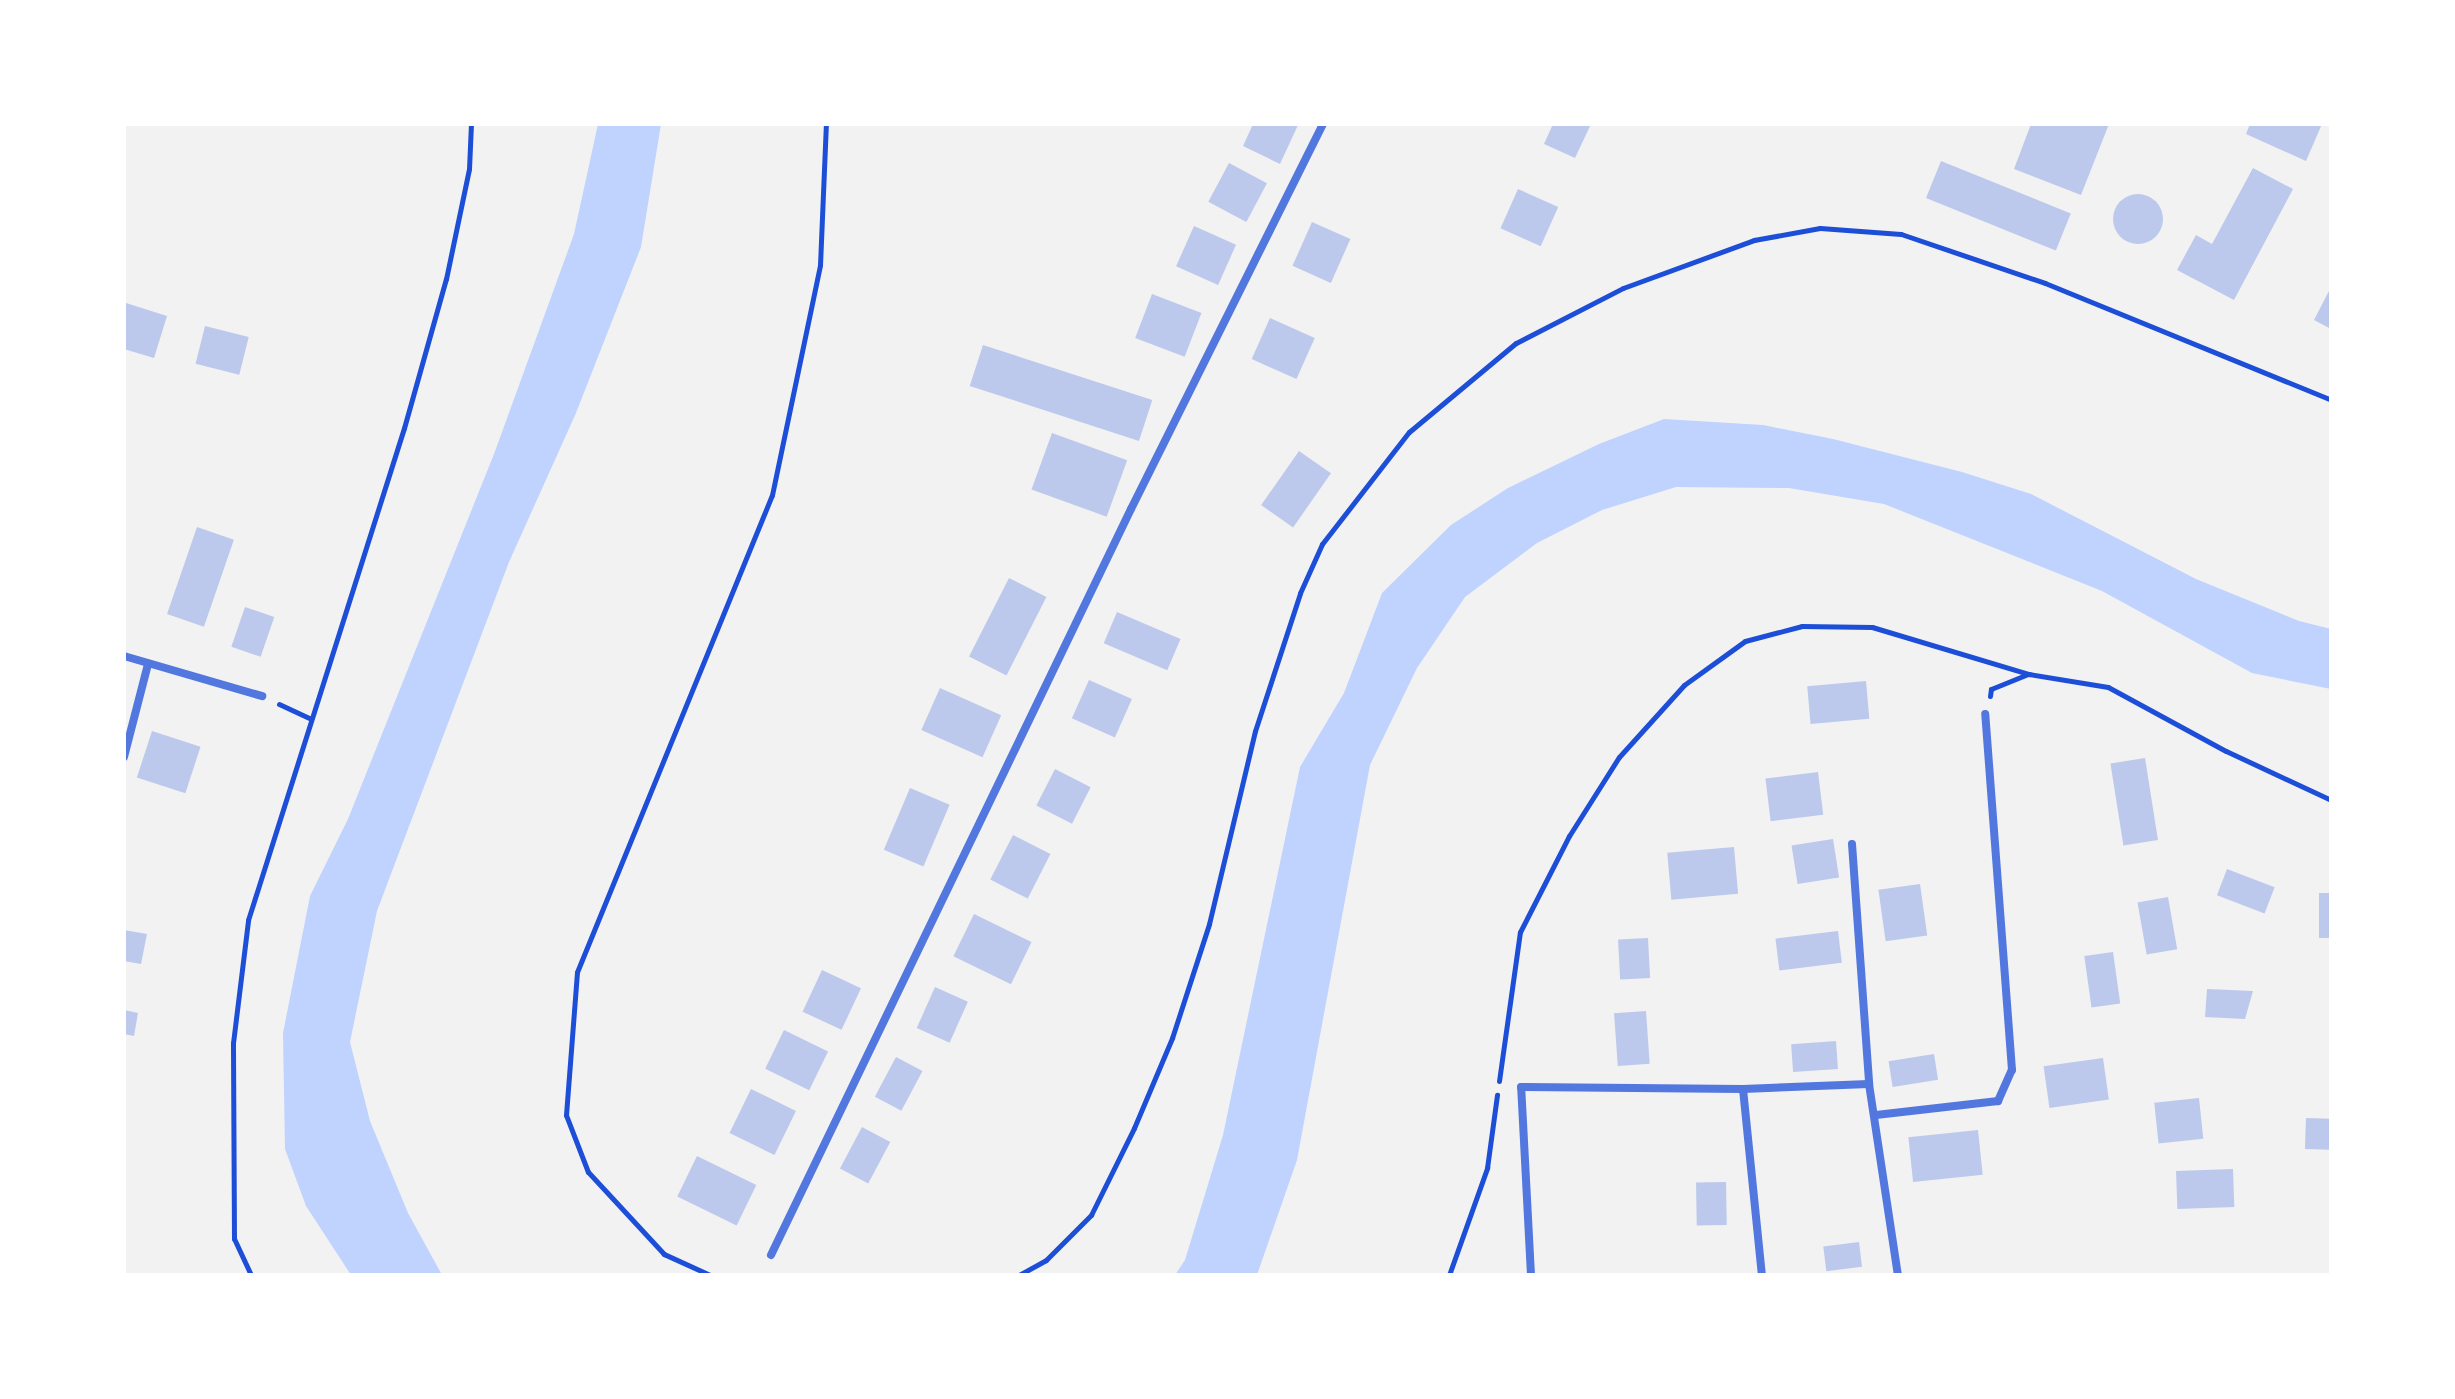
<!DOCTYPE html>
<html>
<head>
<meta charset="utf-8">
<style>
	body { margin:0 }
	#map { position:relative; width:2455px; height:1399px; overflow:hidden; background:#f2f2f2; font-family:Helvetica,sans-serif }
	div>[style] { position:absolute }
	.water>* { inset:0; background:#bfd3fe }
	.building>* { inset:0; background:#bdc9ec; transform-origin:0 0 }
	.round { border-radius:50% }
	.path>* { height:5px; margin:-2.5px; padding:0 2.5px; transform-origin:2.5px; border-radius:2.5px; background:#1d4ed8 }
	.minor>* { height:8px; margin:-4px; padding:0 4px; transform-origin:4px; border-radius:4px; background:#5277de }
	span { translate:-50% -50%; white-space:nowrap; text-align:center; line-height:1.15; -webkit-text-stroke:8px #fff; paint-order:stroke }
	.frame { position:absolute; inset:0; border:126px solid #fff; pointer-events:none }
</style>
</head>
<body>
<div id="map">
	<div class="water">
		<i style="clip-path:polygon(598px 124px,661px 124px,641px 247px,576px 413px,509px 562px,377px 911px,350px 1042px,370px 1121px,408px 1213px,442px 1275px,351px 1275px,306px 1206px,285px 1149px,283px 1033px,310px 896px,348px 819px,494px 454px,574px 234px)"></i>
		<i style="clip-path:polygon(1664px 419px,1763px 425px,1833px 439px,1962px 472px,2031px 494px,2196px 579px,2299px 621px,2331px 629px,2331px 689px,2252px 673px,2102px 591px,1884px 504px,1789px 488px,1676px 487px,1602px 510px,1537px 543px,1465px 597px,1417px 668px,1370px 765px,1297px 1160px,1257px 1275px,1175px 1275px,1185px 1260px,1223px 1135px,1300px 767px,1344px 693px,1382px 593px,1451px 525px,1508px 488px,1599px 444px)"></i>
	</div>
	<div class="building">
		<i style="clip-path:polygon(1253px 124px,1298px 125px,1280px 164px,1243px 146px)"></i>
		<i style="clip-path:polygon(1553px 124px,1591px 124px,1575px 158px,1544px 144px)"></i>
		<i style="clip-path:polygon(2031px 124px,2109px 124px,2081px 195px,2014px 169px)"></i>
		<i style="clip-path:polygon(2250px 124px,2322px 124px,2306px 161px,2246px 134px)"></i>
		<i style="left:1941px;top:161px;width:140px;height:40px;rotate:22deg"></i>
		<i style="left:1229px;top:163px;width:43px;height:44px;rotate:28deg"></i>
		<i style="clip-path:polygon(2253px 168px,2293px 189px,2234px 300px,2177px 270px,2196px 235px,2212px 244px)"></i>
		<i style="left:1518px;top:189px;width:44px;height:43px;rotate:24deg"></i>
		<i class="round" style="left:2113px;top:194px;width:50px;height:50px"></i>
		<i style="left:1312px;top:222px;width:42px;height:48px;rotate:24deg"></i>
		<i style="left:1194px;top:226px;width:46px;height:44px;rotate:24deg"></i>
		<i style="clip-path:polygon(2331px 287px,2331px 329px,2314px 320px)"></i>
		<i style="left:1152px;top:294px;width:53px;height:47px;rotate:21deg"></i>
		<i style="clip-path:polygon(126px 303px,167px 316px,154px 358px,124px 349px)"></i>
		<i style="left:1270px;top:318px;width:49px;height:45px;rotate:24deg"></i>
		<i style="left:205px;top:326px;width:45px;height:39px;rotate:14deg"></i>
		<i style="left:983px;top:345px;width:178px;height:43px;rotate:18deg"></i>
		<i style="left:1052px;top:433px;width:80px;height:60px;rotate:20deg"></i>
		<i style="left:1299px;top:451px;width:39px;height:66px;rotate:35deg"></i>
		<i style="left:197px;top:527px;width:39px;height:92px;rotate:19deg"></i>
		<i style="left:1009px;top:578px;width:42px;height:88px;rotate:27deg"></i>
		<i style="left:245px;top:607px;width:31px;height:42px;rotate:19deg"></i>
		<i style="left:1117px;top:612px;width:69px;height:34px;rotate:23deg"></i>
		<i style="left:1089px;top:680px;width:47px;height:42px;rotate:24deg"></i>
		<i style="left:1866px;top:681px;width:38px;height:59px;rotate:85deg"></i>
		<i style="left:940px;top:688px;width:67px;height:46px;rotate:24deg"></i>
		<i style="left:152px;top:731px;width:51px;height:49px;rotate:18deg"></i>
		<i style="left:2145px;top:758px;width:83px;height:35px;rotate:81deg"></i>
		<i style="left:1055px;top:769px;width:40px;height:41px;rotate:27deg"></i>
		<i style="left:1818px;top:772px;width:43px;height:53px;rotate:83deg"></i>
		<i style="left:910px;top:788px;width:43px;height:67px;rotate:23deg"></i>
		<i style="left:1013px;top:835px;width:42px;height:50px;rotate:27deg"></i>
		<i style="left:1833px;top:839px;width:39px;height:42px;rotate:81deg"></i>
		<i style="left:1734px;top:847px;width:47px;height:67px;rotate:85deg"></i>
		<i style="left:2227px;top:869px;width:51px;height:28px;rotate:21deg"></i>
		<i style="left:1920px;top:884px;width:52px;height:42px;rotate:82deg"></i>
		<i style="left:2319px;top:893px;width:12px;height:45px"></i>
		<i style="left:2168px;top:897px;width:53px;height:31px;rotate:80deg"></i>
		<i style="left:974px;top:914px;width:64px;height:47px;rotate:26deg"></i>
		<i style="clip-path:polygon(124px 930px,147px 934px,141px 964px,124px 961px)"></i>
		<i style="left:1838px;top:931px;width:32px;height:63px;rotate:83deg"></i>
		<i style="left:1648px;top:938px;width:40px;height:30px;rotate:87deg"></i>
		<i style="left:2113px;top:952px;width:52px;height:29px;rotate:82deg"></i>
		<i style="left:822px;top:970px;width:43px;height:46px;rotate:25deg"></i>
		<i style="left:935px;top:987px;width:36px;height:45px;rotate:24deg"></i>
		<i style="clip-path:polygon(2207px 989px,2253px 991px,2245px 1019px,2205px 1017px)"></i>
		<i style="clip-path:polygon(124px 1010px,138px 1013px,134px 1036px,124px 1034px)"></i>
		<i style="left:1646px;top:1011px;width:53px;height:32px;rotate:86deg"></i>
		<i style="left:784px;top:1030px;width:49px;height:43px;rotate:26deg"></i>
		<i style="left:1836px;top:1041px;width:28px;height:45px;rotate:86deg"></i>
		<i style="left:1934px;top:1054px;width:26px;height:46px;rotate:81deg"></i>
		<i style="left:896px;top:1057px;width:30px;height:45px;rotate:28deg"></i>
		<i style="left:2103px;top:1058px;width:42px;height:60px;rotate:82deg"></i>
		<i style="left:751px;top:1089px;width:50px;height:49px;rotate:26deg"></i>
		<i style="left:2199px;top:1098px;width:41px;height:45px;rotate:84deg"></i>
		<i style="left:2306px;top:1118px;width:25px;height:31px;rotate:2deg"></i>
		<i style="left:862px;top:1127px;width:32px;height:47px;rotate:28deg"></i>
		<i style="left:1978px;top:1130px;width:45px;height:70px;rotate:84deg"></i>
		<i style="left:697px;top:1156px;width:66px;height:45px;rotate:26deg"></i>
		<i style="left:2233px;top:1169px;width:38px;height:57px;rotate:88deg"></i>
		<i style="left:1726px;top:1182px;width:43px;height:30px;rotate:89deg"></i>
		<i style="left:1859px;top:1242px;width:25px;height:36px;rotate:83deg"></i>
	</div>
	<div class="path">
		<i style="left:1990px;top:696px;width:7px;rotate:-82deg"></i>
		<i style="left:1991px;top:689px;width:40px;rotate:-22deg"></i>
		<i style="left:279px;top:704px;width:35px;rotate:25deg"></i>
		<i style="left:1499px;top:1081px;width:150px;rotate:-82deg"></i>
		<i style="left:1520px;top:932px;width:108px;rotate:-63deg"></i>
		<i style="left:1569px;top:836px;width:93px;rotate:-57.7deg"></i>
		<i style="left:1619px;top:757px;width:97px;rotate:-47.9deg"></i>
		<i style="left:1684px;top:685px;width:75px;rotate:-35.8deg"></i>
		<i style="left:1745px;top:641px;width:59px;rotate:-14.7deg"></i>
		<i style="left:1802px;top:626px;width:70px;rotate:0.8deg"></i>
		<i style="left:1872px;top:627px;width:164px;rotate:16.7deg"></i>
		<i style="left:2029px;top:674px;width:80px;rotate:9.3deg"></i>
		<i style="left:2108px;top:687px;width:134px;rotate:28.5deg"></i>
		<i style="left:2226px;top:751px;width:116px;rotate:25deg"></i>
		<i style="left:251px;top:1275px;width:40px;rotate:-115deg"></i>
		<i style="left:234px;top:1239px;width:196px;rotate:-90.3deg"></i>
		<i style="left:233px;top:1043px;width:124px;rotate:-83deg"></i>
		<i style="left:248px;top:920px;width:516px;rotate:-72.41deg"></i>
		<i style="left:404px;top:428px;width:155px;rotate:-74.3deg"></i>
		<i style="left:446px;top:279px;width:112px;rotate:-78.2deg"></i>
		<i style="left:469px;top:169px;width:45px;rotate:-87.5deg"></i>
		<i style="left:710px;top:1275px;width:51px;rotate:-155.5deg"></i>
		<i style="left:664px;top:1254px;width:112px;rotate:-132.8deg"></i>
		<i style="left:588px;top:1172px;width:61px;rotate:-111.1deg"></i>
		<i style="left:566px;top:1115px;width:143px;rotate:-85.6deg"></i>
		<i style="left:577px;top:972px;width:515px;rotate:-67.77deg"></i>
		<i style="left:772px;top:495px;width:235px;rotate:-78.2deg"></i>
		<i style="left:820px;top:265px;width:141px;rotate:-87.6deg"></i>
		<i style="left:1019px;top:1275px;width:31px;rotate:-29deg"></i>
		<i style="left:1046px;top:1260px;width:64px;rotate:-45deg"></i>
		<i style="left:1091px;top:1215px;width:97px;rotate:-63.7deg"></i>
		<i style="left:1134px;top:1128px;width:98px;rotate:-67.1deg"></i>
		<i style="left:1172px;top:1038px;width:120px;rotate:-72deg"></i>
		<i style="left:1209px;top:924px;width:198px;rotate:-76.6deg"></i>
		<i style="left:1255px;top:731px;width:145px;rotate:-71.9deg"></i>
		<i style="left:1300px;top:593px;width:54px;rotate:-65.8deg"></i>
		<i style="left:1322px;top:544px;width:142px;rotate:-52.2deg"></i>
		<i style="left:1409px;top:432px;width:139px;rotate:-39.8deg"></i>
		<i style="left:1516px;top:343px;width:120px;rotate:-27.2deg"></i>
		<i style="left:1623px;top:288px;width:140px;rotate:-20.1deg"></i>
		<i style="left:1754px;top:240px;width:67px;rotate:-10.3deg"></i>
		<i style="left:1820px;top:228px;width:81px;rotate:4.2deg"></i>
		<i style="left:1901px;top:234px;width:152px;rotate:18.8deg"></i>
		<i style="left:2045px;top:283px;width:309px;rotate:22.2deg"></i>
		<i style="left:1449px;top:1275px;width:114px;rotate:-70.4deg"></i>
		<i style="left:1487px;top:1168px;width:74px;rotate:-82.2deg"></i>
	</div>
	<div class="minor">
		<i style="left:124px;top:656px;width:144px;rotate:16.2deg"></i>
		<i style="left:124px;top:757px;width:96px;rotate:-75.5deg"></i>
		<i style="left:1852px;top:844px;width:241px;rotate:85.9deg"></i>
		<i style="left:1869px;top:1084px;width:193px;rotate:81.4deg"></i>
		<i style="left:1743px;top:1089px;width:187px;rotate:84.2deg"></i>
		<i style="left:1876px;top:1115px;width:123px;rotate:-6.5deg"></i>
		<i style="left:1998px;top:1101px;width:34px;rotate:-66deg"></i>
		<i style="left:2012px;top:1070px;width:357px;rotate:-94.3deg"></i>
		<i style="left:771px;top:1255px;width:828px;rotate:-64.24deg"></i>
		<i style="left:1131px;top:509px;width:430px;rotate:-63.5deg"></i>
		<i style="left:1531px;top:1275px;width:188px;rotate:-93deg"></i>
		<i style="left:1521px;top:1087px;width:222px;rotate:0.5deg"></i>
		<i style="left:1743px;top:1089px;width:126px;rotate:-2.3deg"></i>
	</div>
	<div class="frame"></div>
</div>
</body>
</html>
